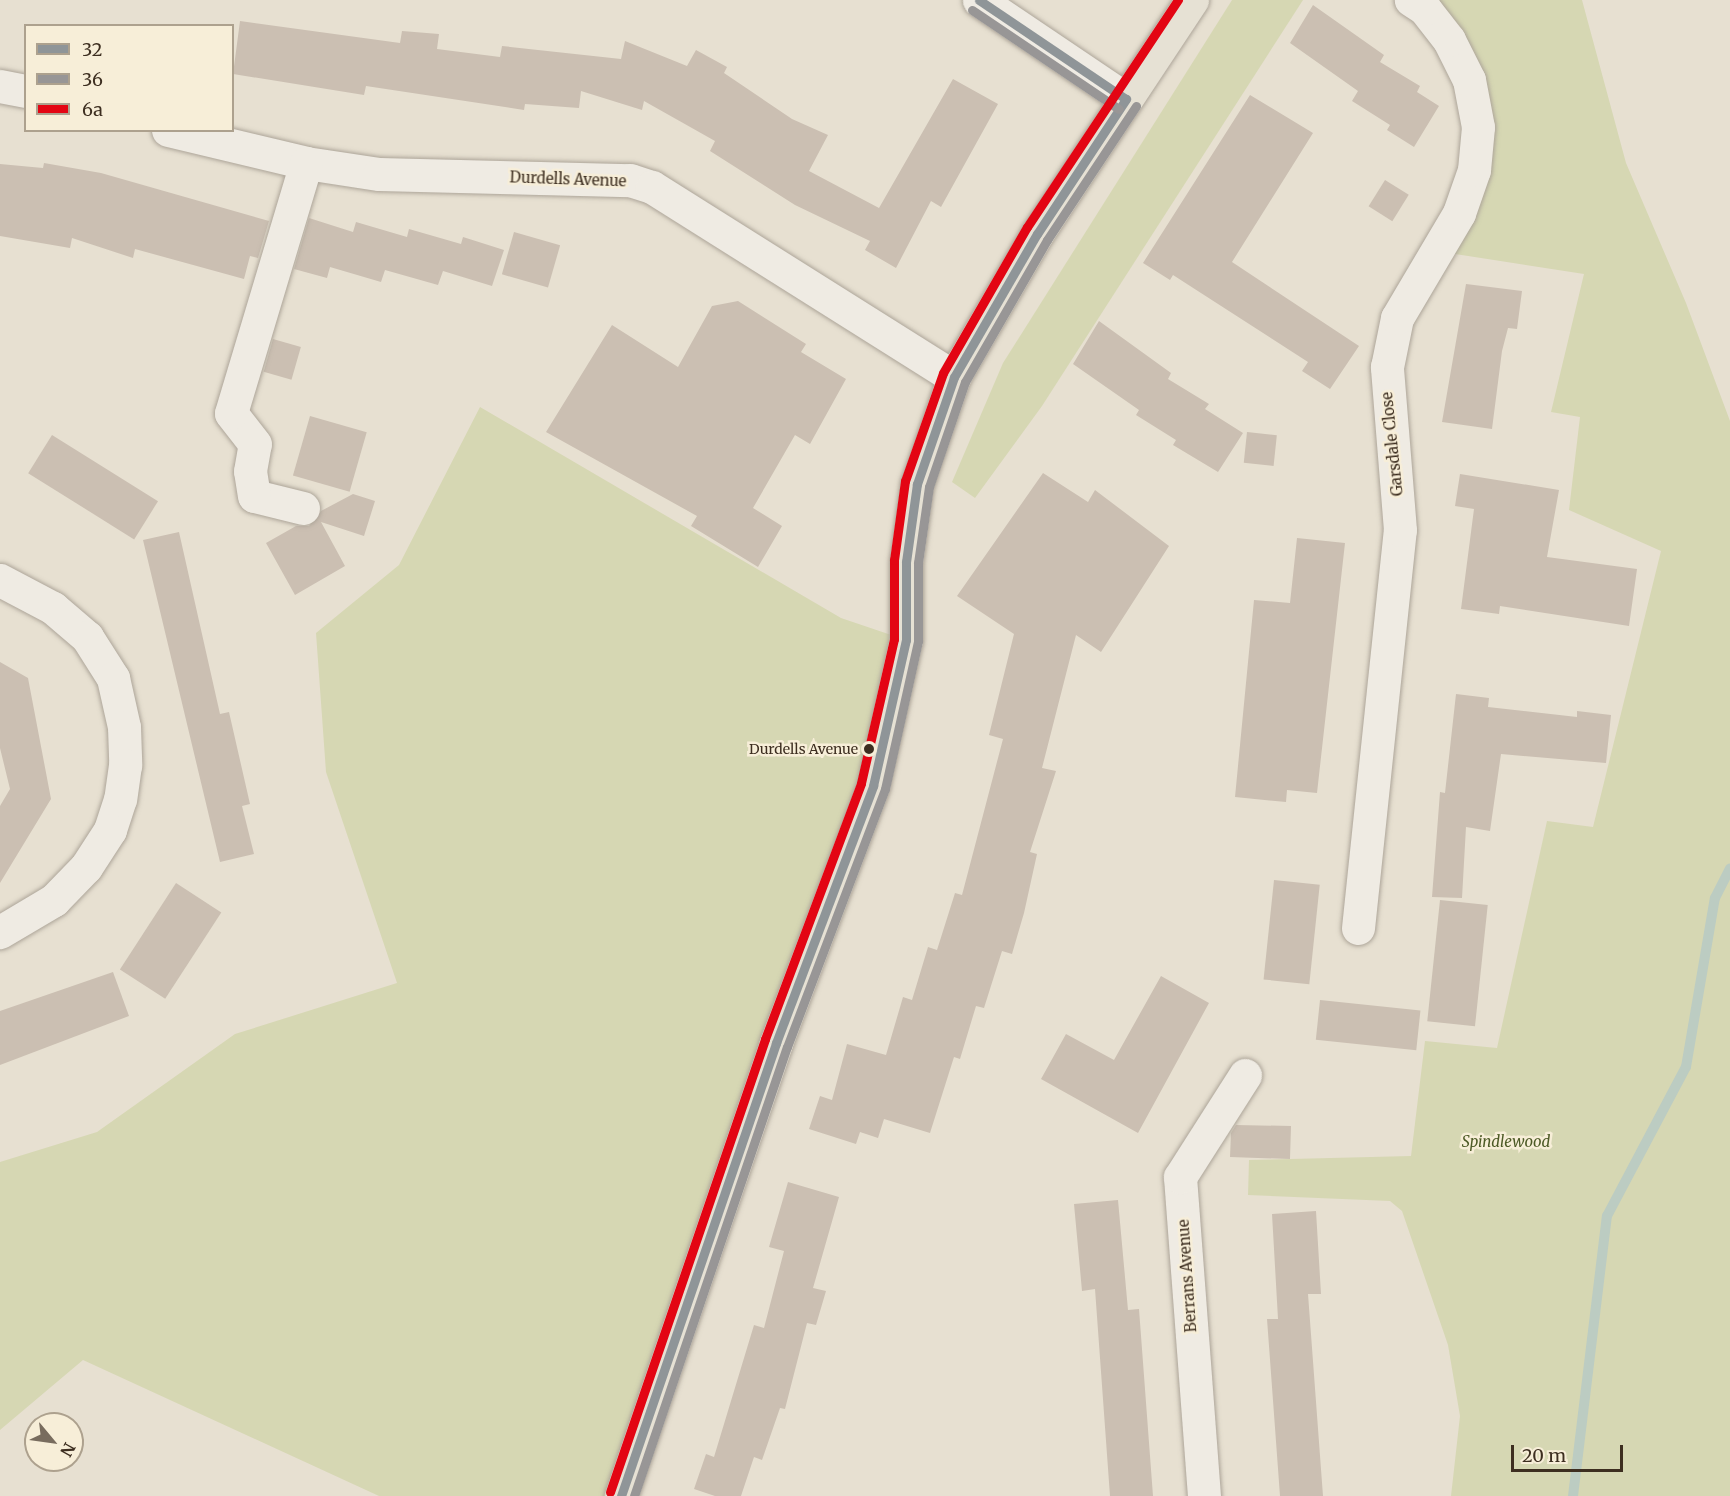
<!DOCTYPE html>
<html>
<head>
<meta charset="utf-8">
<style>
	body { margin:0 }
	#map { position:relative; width:1730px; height:1496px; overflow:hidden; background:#e7e0d1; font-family:Merriweather,serif }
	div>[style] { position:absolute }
	.green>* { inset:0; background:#d6d7b3 }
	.stream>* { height:10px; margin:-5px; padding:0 5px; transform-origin:5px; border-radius:5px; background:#bcccc2 }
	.building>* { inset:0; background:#cbbfb2; transform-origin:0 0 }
	.roads { filter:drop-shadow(0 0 2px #ada599) drop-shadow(0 0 2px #ada599) }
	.minor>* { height:33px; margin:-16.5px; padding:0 16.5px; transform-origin:16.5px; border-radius:16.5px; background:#efebe3 }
	.major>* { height:33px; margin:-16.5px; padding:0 16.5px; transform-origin:16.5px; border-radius:16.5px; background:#e6e1d4 }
	.bus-1>* { height:9px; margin:-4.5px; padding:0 4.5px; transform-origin:4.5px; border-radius:4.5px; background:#8f9598 }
	.bus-2>* { height:9px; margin:-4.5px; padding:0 4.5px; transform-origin:4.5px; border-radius:4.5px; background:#989696 }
	.bus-3>* { height:9px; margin:-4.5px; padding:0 4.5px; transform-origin:4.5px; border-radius:4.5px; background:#e30513 }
	.dots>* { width:16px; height:16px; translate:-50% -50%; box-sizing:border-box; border:3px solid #f7eed8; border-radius:50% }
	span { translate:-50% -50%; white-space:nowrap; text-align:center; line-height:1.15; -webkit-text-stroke:5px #f7eed8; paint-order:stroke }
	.bus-label { font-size:14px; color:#3d2e20 }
	.right { translate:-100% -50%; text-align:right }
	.street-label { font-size:15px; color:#3d2e20 }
	.park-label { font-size:15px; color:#4d5a26; font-style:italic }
	.legend { position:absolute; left:24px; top:24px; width:210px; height:108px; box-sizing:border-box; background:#f7eed8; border:2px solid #ada18e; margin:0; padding:8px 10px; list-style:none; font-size:18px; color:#3d2e20 }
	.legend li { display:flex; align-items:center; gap:12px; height:30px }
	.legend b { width:30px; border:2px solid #ada18e }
	.north { position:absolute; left:24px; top:1412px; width:60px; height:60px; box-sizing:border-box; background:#f7eed8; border:2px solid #ada18e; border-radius:50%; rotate:119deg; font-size:16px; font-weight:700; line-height:24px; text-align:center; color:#3d2e20 }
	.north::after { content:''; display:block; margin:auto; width:21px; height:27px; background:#786c5e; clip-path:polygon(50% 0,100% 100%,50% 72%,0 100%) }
	.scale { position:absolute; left:1511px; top:1445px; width:112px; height:27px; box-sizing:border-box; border:3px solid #3d2e20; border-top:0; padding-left:8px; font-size:18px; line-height:21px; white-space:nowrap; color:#3d2e20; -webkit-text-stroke:4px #f7eed8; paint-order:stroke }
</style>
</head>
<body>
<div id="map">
	<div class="green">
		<i style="clip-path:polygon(1232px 0,1303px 0,1042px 406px,975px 498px,952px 482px,1003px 363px)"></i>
		<i style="clip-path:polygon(1411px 0,1582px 0,1626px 163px,1686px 303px,1730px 421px,1730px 1496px,1451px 1496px,1460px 1416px,1448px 1345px,1402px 1211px,1390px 1201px,1248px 1195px,1249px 1160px,1411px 1156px,1425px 1041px,1497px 1048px,1547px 821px,1593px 827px,1661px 551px,1569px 510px,1580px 417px,1551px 412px,1584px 274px,1436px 251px,1478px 127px)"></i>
		<i style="clip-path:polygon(480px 407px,841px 618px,906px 640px,621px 1496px,379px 1496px,83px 1360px,0 1430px,0 1162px,97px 1132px,235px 1034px,397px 983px,326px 772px,316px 633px,399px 565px)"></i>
	</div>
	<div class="stream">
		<i style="left:1573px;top:1496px;width:282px;rotate:-83.1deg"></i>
		<i style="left:1607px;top:1216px;width:169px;rotate:-62.1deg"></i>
		<i style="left:1686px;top:1067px;width:171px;rotate:-80.3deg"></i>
		<i style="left:1715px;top:898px;width:33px;rotate:-63deg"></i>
	</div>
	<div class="building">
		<i style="clip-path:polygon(1313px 5px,1384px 55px,1380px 62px,1420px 86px,1417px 92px,1439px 106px,1414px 147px,1387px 130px,1390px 125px,1352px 101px,1358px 91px,1290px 43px)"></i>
		<i style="clip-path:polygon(240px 21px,400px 43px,402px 31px,439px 34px,437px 49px,500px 57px,502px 46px,621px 59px,625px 41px,687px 66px,696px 50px,727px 67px,724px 73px,792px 119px,828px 135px,809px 171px,879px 208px,953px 79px,998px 104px,941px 207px,931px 201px,896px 268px,865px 250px,870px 241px,795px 205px,710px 151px,715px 141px,644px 101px,642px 110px,581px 91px,579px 108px,525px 104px,524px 110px,366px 86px,364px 95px,233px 74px)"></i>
		<i style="clip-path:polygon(1250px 95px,1313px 133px,1232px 262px,1359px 346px,1330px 389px,1302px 371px,1308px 362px,1173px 275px,1170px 280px,1143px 263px)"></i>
		<i style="clip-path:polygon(44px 163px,101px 173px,269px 221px,258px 258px,250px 256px,244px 279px,135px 249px,133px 258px,72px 238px,70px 248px,0 236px,0 164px,43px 168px)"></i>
		<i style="left:1385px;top:180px;width:28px;height:31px;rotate:32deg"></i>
		<i style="clip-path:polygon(309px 218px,353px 232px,356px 222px,407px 237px,409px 229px,461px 244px,463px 237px,504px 250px,492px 286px,443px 271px,438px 285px,385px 270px,381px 282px,330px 267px,327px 278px,294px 269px)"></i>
		<i style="left:514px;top:232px;width:48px;height:44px;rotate:16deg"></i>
		<i style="clip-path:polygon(1466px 284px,1522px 291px,1517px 329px,1508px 328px,1502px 351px,1492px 429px,1442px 422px)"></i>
		<i style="clip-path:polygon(738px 301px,806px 344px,801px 352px,846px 379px,810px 444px,795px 435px,753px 508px,782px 526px,758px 567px,691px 526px,697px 516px,546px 432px,612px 325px,678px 367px,712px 306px)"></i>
		<i style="clip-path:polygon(1099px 321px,1171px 373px,1168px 379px,1209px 404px,1205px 409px,1243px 433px,1218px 472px,1173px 445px,1176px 440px,1136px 415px,1139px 410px,1073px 364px)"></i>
		<i style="left:273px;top:339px;width:29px;height:34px;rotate:16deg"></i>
		<i style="left:310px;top:416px;width:59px;height:62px;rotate:16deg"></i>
		<i style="left:1247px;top:432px;width:30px;height:31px;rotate:6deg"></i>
		<i style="left:52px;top:435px;width:125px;height:45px;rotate:32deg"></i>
		<i style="clip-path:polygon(1043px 473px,1088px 502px,1095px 490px,1169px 546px,1101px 652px,1076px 635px,1042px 768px,1056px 771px,1030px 852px,1037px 854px,1024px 913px,1012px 954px,1002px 951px,984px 1008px,976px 1006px,960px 1059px,954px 1057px,930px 1133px,884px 1119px,878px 1138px,860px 1132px,856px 1144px,809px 1129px,820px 1096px,832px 1100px,847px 1044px,886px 1055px,903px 997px,912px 1000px,928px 947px,937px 950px,955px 893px,962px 895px,1003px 739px,989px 735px,1014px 634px,957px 596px)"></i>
		<i style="clip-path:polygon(1460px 474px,1559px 490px,1547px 557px,1637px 569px,1629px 626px,1500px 606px,1499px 614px,1461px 609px,1474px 509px,1455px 506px)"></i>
		<i style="clip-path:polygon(353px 494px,375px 501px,364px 536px,321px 522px,345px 566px,295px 595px,266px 543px,296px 526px,309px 526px,321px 511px)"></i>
		<i style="clip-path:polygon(179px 532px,220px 714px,229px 712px,250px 804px,242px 806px,254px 854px,220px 862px,143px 540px)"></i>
		<i style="clip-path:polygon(1297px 538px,1345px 543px,1317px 793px,1287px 790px,1286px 802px,1235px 797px,1254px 600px,1290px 603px)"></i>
		<i style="clip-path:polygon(0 662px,28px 678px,51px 799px,0 883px,0 806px,10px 789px,0 748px)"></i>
		<i style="clip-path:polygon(1456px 694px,1489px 698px,1488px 707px,1577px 717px,1577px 711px,1611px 715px,1606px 763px,1501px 754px,1490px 831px,1466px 827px,1462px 898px,1432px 897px,1440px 792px,1445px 793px)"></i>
		<i style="left:1274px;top:880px;width:46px;height:100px;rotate:6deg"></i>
		<i style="left:176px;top:883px;width:54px;height:103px;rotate:33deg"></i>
		<i style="left:1440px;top:900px;width:48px;height:122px;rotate:6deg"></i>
		<i style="clip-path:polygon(113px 972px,129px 1016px,0 1065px,0 1011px)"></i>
		<i style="clip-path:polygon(1161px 976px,1209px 1003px,1138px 1133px,1041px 1079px,1066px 1034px,1114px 1060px)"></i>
		<i style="left:1320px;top:1000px;width:101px;height:40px;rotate:6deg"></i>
		<i style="clip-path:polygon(1236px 1125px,1291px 1126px,1290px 1159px,1230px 1157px,1231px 1133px)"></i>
		<i style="clip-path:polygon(788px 1182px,839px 1197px,813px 1288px,826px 1291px,816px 1325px,807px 1323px,785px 1409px,780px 1408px,762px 1460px,754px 1457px,741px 1496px,715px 1496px,694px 1489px,706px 1454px,714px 1457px,754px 1325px,764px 1328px,784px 1251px,769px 1247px)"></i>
		<i style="clip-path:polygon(1118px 1200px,1128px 1310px,1139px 1309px,1153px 1496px,1110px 1496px,1095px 1289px,1082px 1291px,1074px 1204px)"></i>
		<i style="clip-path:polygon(1316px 1211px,1321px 1294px,1308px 1294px,1323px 1496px,1280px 1496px,1267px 1319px,1278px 1319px,1272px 1214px)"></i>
	</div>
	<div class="roads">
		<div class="minor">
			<i style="left:979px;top:0;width:177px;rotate:34deg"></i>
			<i style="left:0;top:86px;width:26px;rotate:11deg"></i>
			<i style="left:168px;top:130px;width:142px;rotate:13.4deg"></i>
			<i style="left:306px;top:163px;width:74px;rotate:8.6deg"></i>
			<i style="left:379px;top:174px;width:251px;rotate:1.4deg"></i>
			<i style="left:630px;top:180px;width:23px;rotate:18deg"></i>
			<i style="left:652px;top:187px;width:357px;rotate:32.2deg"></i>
			<i style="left:303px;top:508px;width:50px;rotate:-166.2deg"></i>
			<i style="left:254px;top:496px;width:25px;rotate:-99deg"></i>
			<i style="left:250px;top:471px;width:27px;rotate:-80deg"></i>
			<i style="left:255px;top:444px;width:39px;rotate:-128deg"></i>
			<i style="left:231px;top:413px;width:261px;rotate:-73.3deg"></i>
			<i style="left:0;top:580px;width:60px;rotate:27.8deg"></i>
			<i style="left:53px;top:608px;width:45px;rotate:40.5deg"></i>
			<i style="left:87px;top:637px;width:49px;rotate:57.6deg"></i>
			<i style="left:113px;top:678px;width:50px;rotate:77.3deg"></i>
			<i style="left:124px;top:727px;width:38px;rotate:88deg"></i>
			<i style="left:125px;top:765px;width:34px;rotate:98deg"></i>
			<i style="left:120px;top:799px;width:33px;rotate:108deg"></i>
			<i style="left:110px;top:830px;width:44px;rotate:123deg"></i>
			<i style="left:86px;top:867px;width:46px;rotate:134.1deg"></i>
			<i style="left:54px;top:900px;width:63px;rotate:149.3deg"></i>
			<i style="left:1358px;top:928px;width:400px;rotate:-84deg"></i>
			<i style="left:1400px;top:530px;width:164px;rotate:-94.6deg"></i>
			<i style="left:1387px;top:367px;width:50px;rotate:-78.5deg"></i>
			<i style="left:1397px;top:318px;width:122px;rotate:-59.4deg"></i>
			<i style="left:1459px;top:213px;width:46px;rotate:-70.8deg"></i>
			<i style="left:1474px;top:170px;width:43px;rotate:-84.7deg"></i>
			<i style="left:1478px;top:127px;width:48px;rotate:-100.8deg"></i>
			<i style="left:1469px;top:80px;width:45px;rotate:-116.6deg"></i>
			<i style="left:1449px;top:40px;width:39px;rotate:-128deg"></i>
			<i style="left:1425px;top:9px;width:17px;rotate:-147deg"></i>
			<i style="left:1204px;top:1496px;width:320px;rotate:-94.3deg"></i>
			<i style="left:1180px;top:1177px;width:121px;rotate:-57.5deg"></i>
		</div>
		<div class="major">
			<i style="left:621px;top:1496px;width:479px;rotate:-71.1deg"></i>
			<i style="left:776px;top:1043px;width:275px;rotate:-69.3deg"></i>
			<i style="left:873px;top:786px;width:150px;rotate:-77.3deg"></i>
			<i style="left:906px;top:640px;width:78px;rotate:-90deg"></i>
			<i style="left:906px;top:562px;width:79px;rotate:-82deg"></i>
			<i style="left:917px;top:484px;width:113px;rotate:-70.9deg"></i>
			<i style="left:954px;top:377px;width:165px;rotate:-59.9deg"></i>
			<i style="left:1037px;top:234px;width:281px;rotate:-56.5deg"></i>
		</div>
	</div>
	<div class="bus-1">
		<i style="left:979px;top:0;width:177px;rotate:34deg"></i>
		<i style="left:621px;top:1496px;width:479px;rotate:-71.1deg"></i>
		<i style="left:776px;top:1043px;width:275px;rotate:-69.3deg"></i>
		<i style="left:873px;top:786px;width:150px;rotate:-77.3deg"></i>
		<i style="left:906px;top:640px;width:78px;rotate:-90deg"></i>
		<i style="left:906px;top:562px;width:79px;rotate:-82deg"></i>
		<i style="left:917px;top:484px;width:113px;rotate:-70.9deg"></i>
		<i style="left:954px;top:377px;width:165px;rotate:-59.9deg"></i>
		<i style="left:1037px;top:234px;width:162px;rotate:-56.6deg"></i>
	</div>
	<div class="bus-2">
		<i style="left:972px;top:10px;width:177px;rotate:34deg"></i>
		<i style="left:634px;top:1496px;width:474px;rotate:-71.2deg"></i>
		<i style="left:787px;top:1047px;width:276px;rotate:-69.2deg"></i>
		<i style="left:885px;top:789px;width:152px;rotate:-77.4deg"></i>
		<i style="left:918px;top:641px;width:78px;rotate:-90deg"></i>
		<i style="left:918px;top:563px;width:77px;rotate:-81.8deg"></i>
		<i style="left:929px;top:487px;width:111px;rotate:-71.1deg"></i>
		<i style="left:965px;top:382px;width:164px;rotate:-60deg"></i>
		<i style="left:1047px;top:240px;width:161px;rotate:-56.4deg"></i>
	</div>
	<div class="bus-3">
		<i style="left:610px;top:1492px;width:479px;rotate:-71.1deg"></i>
		<i style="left:765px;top:1039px;width:273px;rotate:-69.4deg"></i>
		<i style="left:861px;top:783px;width:148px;rotate:-77.1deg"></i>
		<i style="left:894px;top:639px;width:79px;rotate:-90deg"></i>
		<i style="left:894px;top:560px;width:80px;rotate:-82.1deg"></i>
		<i style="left:905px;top:481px;width:114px;rotate:-70.6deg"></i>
		<i style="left:943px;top:373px;width:168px;rotate:-60.1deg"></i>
		<i style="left:1027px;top:227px;width:273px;rotate:-56.4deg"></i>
	</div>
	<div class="dots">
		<i style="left:869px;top:749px;background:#3d2e20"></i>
	</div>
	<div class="bus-label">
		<span class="right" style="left:858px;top:749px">Durdells Avenue</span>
	</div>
	<div class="street-label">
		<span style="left:568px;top:179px;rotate:2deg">Durdells Avenue</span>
		<span style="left:1392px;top:444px;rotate:-96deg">Garsdale Close</span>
		<span style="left:1187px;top:1276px;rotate:-94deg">Berrans Avenue</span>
	</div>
	<div class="park-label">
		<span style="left:1506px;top:1142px">Spindlewood</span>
	</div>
	<ul class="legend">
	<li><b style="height:8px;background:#8f9598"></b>32</li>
	<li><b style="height:8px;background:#989696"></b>36</li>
	<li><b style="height:8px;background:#e30513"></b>6a</li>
	</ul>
	<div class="north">N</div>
	<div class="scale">20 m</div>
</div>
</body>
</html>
